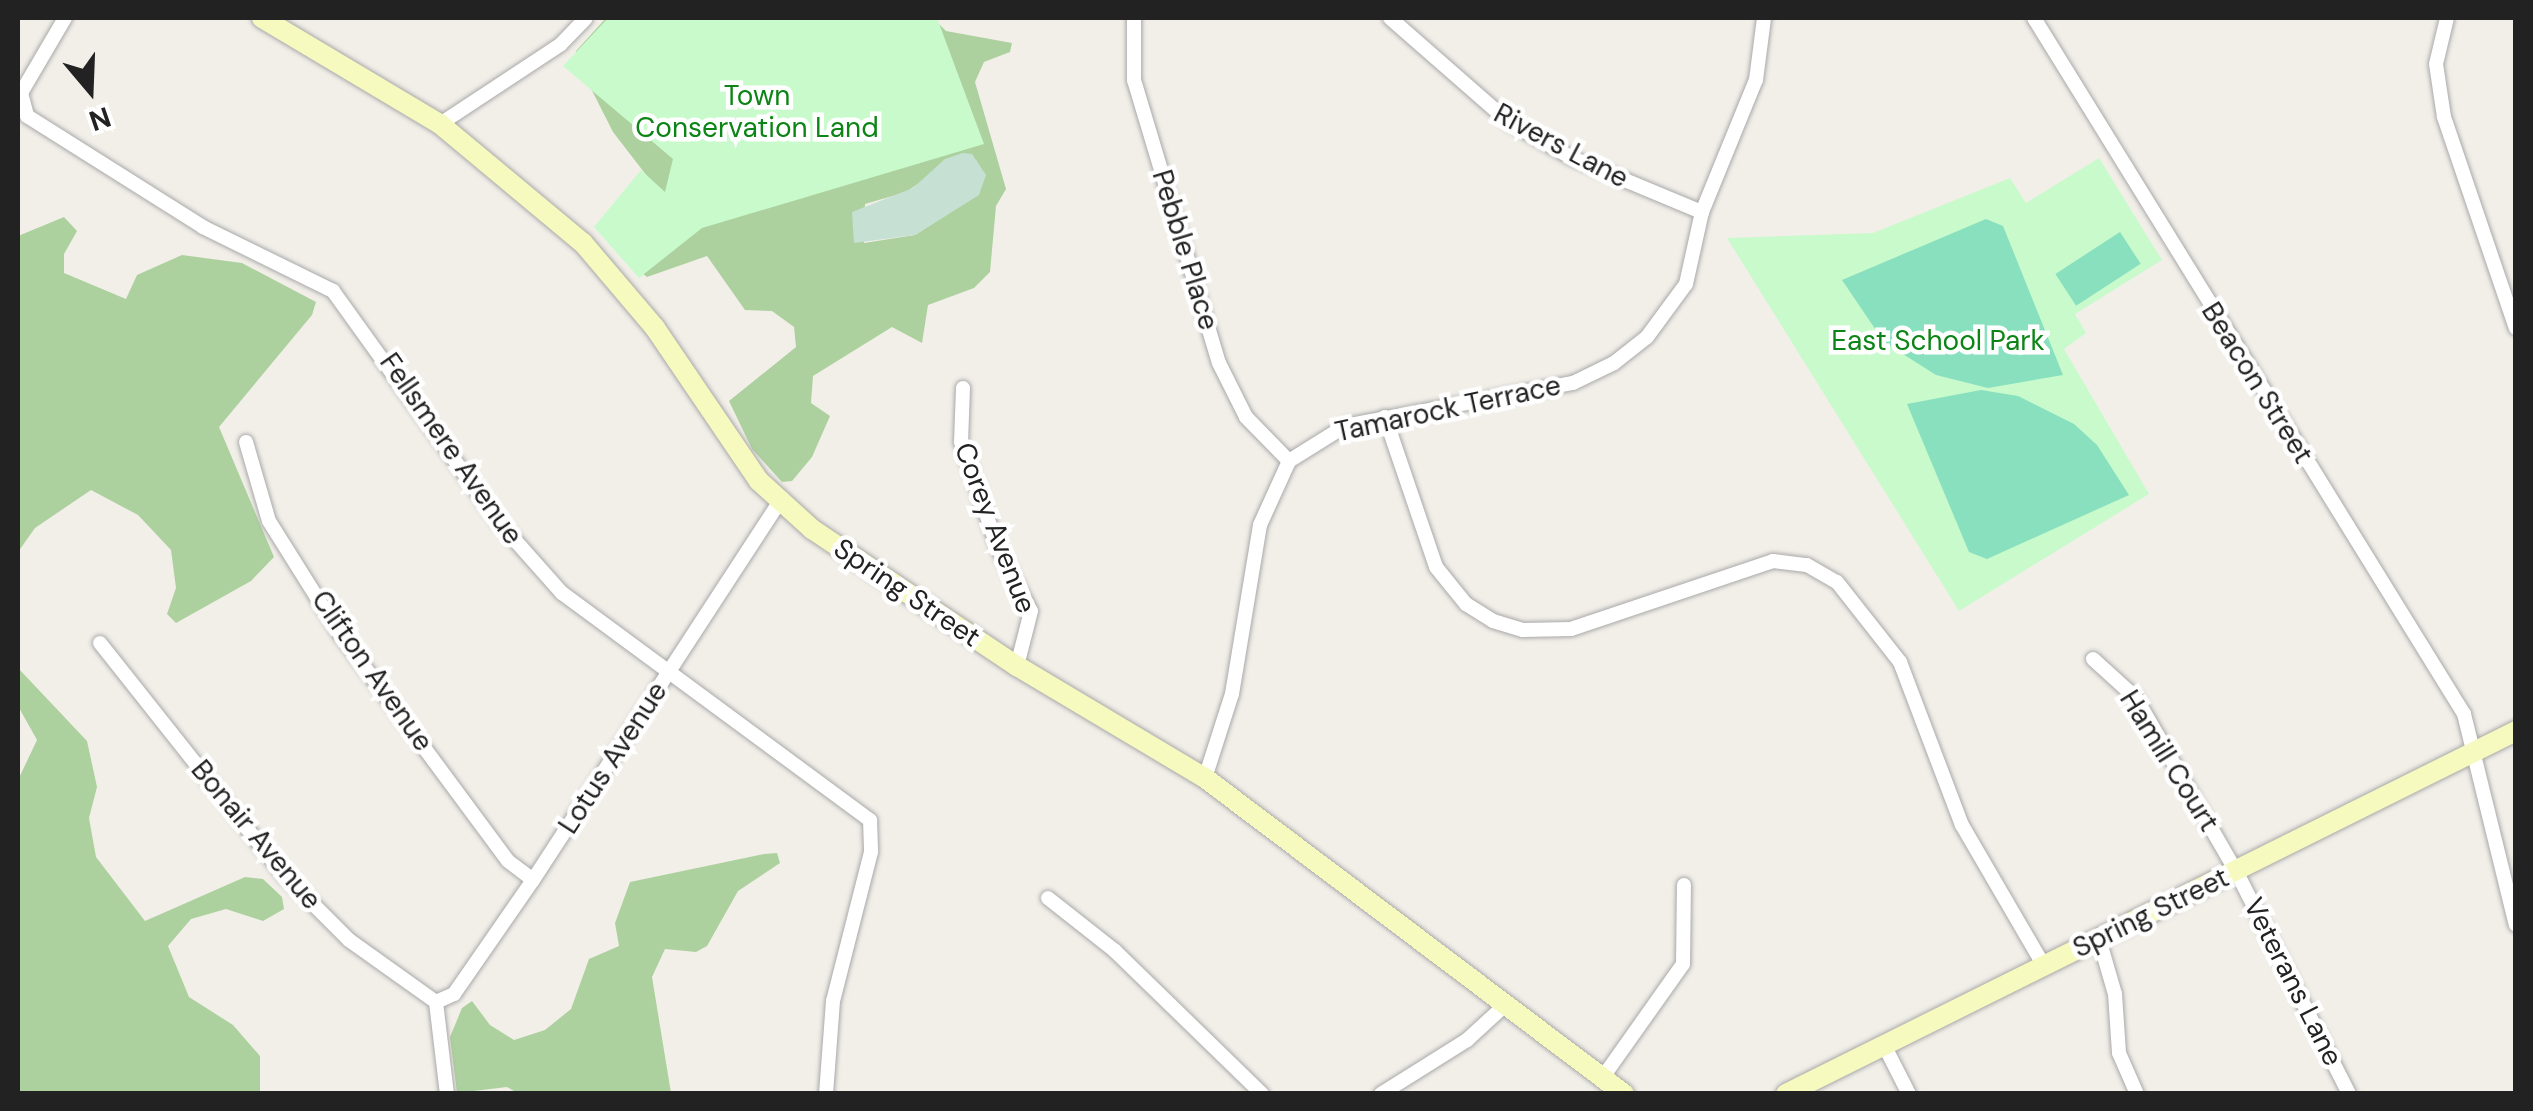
<!DOCTYPE html>
<html>
<head>
<meta charset="utf-8">
<style>
	body { margin:0 }
	#map { position:relative; width:2533px; height:1111px; overflow:hidden; background:#f2efe9; font-family:"DM Sans",sans-serif }
	div>[style] { position:absolute }
	.forest>* { inset:0; background:#add19e }
	.wetland>* { inset:0; background:#c6e0d4 }
	.park>* { inset:0; background:#c8facc }
	.pitch>* { inset:0; background:#88e0be; transform-origin:0 0 }
	.roads { filter:drop-shadow(0 0 2px #a9a9a9) drop-shadow(0 0 2px #a9a9a9) }
	.street>* { height:14px; margin:-7px; padding:0 7px; transform-origin:7px; border-radius:7px; background:#fff }
	.secondary>* { height:20px; margin:-10px; padding:0 10px; transform-origin:10px; border-radius:10px; background:#f7fabf }
	span { translate:-50% -50%; white-space:nowrap; text-align:center; line-height:1.15; -webkit-text-stroke:9px #fff; paint-order:stroke }
	.park-label { font-size:28px; color:#0c8416 }
	.street-label { font-size:28px; color:#222 }
	.frame { position:absolute; inset:0; border:20px solid #222; pointer-events:none }
	.north { position:absolute; left:40px; top:40px; width:100px; height:100px; -webkit-text-stroke:8px #fff; paint-order:stroke; rotate:161deg; font-size:28px; font-weight:700; line-height:40px; text-align:center; color:#222 }
	.north::after { content:''; display:block; margin:auto; width:35px; height:45px; background:#222; clip-path:polygon(50% 0,100% 100%,50% 72%,0 100%) }
</style>
</head>
<body>
<div id="map">
	<div class="forest">
		<i style="clip-path:polygon(evenodd,606px 18px,933px 18px,946px 31px,1012px 43px,1010px 52px,984px 62px,975px 82px,1006px 189px,996px 206px,990px 272px,974px 288px,928px 305px,922px 343px,892px 327px,813px 376px,811px 403px,830px 416px,812px 457px,792px 481px,782px 482px,752px 449px,729px 401px,796px 347px,794px 327px,772px 311px,745px 310px,707px 256px,647px 277px,620px 255px,657px 189px,613px 132px,576px 59px,576px 51px,606px 18px,963px 153px,977px 161px,979px 194px,915px 235px,864px 243px,865px 204px,906px 192px,963px 153px)"></i>
		<i style="clip-path:polygon(64px 217px,77px 231px,64px 254px,64px 273px,126px 299px,137px 275px,182px 255px,242px 263px,316px 302px,312px 315px,219px 427px,274px 557px,251px 581px,176px 623px,167px 614px,176px 588px,171px 550px,138px 515px,91px 490px,35px 528px,18px 552px,18px 236px)"></i>
		<i style="clip-path:polygon(18px 668px,87px 741px,97px 787px,89px 818px,96px 857px,145px 921px,245px 877px,263px 879px,282px 897px,284px 909px,263px 921px,226px 909px,191px 919px,168px 946px,189px 997px,233px 1025px,260px 1056px,260px 1093px,18px 1093px,18px 780px,37px 740px,18px 706px)"></i>
		<i style="clip-path:polygon(764px 854px,777px 853px,780px 863px,738px 891px,707px 946px,696px 952px,665px 949px,652px 977px,671px 1093px,519px 1094px,507px 1087px,457px 1093px,450px 1037px,462px 1008px,472px 1001px,490px 1025px,514px 1040px,545px 1030px,571px 1009px,589px 959px,619px 946px,615px 923px,630px 882px)"></i>
	</div>
	<div class="wetland">
		<i style="clip-path:polygon(963px 153px,972px 154px,986px 175px,979px 195px,915px 235px,854px 243px,852px 212px,913px 188px,945px 159px)"></i>
	</div>
	<div class="park">
		<i style="clip-path:polygon(608px 18px,937px 18px,984px 144px,702px 228px,639px 278px,594px 227px,641px 170px,665px 192px,673px 159px,563px 66px)"></i>
		<i style="clip-path:polygon(2099px 158px,2162px 260px,2075px 314px,2086px 333px,2064px 349px,2149px 494px,1959px 611px,1727px 238px,1873px 233px,2010px 178px,2026px 203px)"></i>
	</div>
	<div class="pitch">
		<i style="clip-path:polygon(1986px 219px,2003px 226px,2063px 375px,1988px 388px,1936px 375px,1884px 342px,1842px 280px)"></i>
		<i style="left:2120px;top:232px;width:38px;height:77px;rotate:57deg"></i>
		<i style="clip-path:polygon(1981px 390px,2018px 396px,2074px 424px,2097px 445px,2129px 495px,1987px 559px,1969px 552px,1907px 404px)"></i>
	</div>
	<div class="roads">
		<div class="street">
			<i style="left:65px;top:18px;width:87px;rotate:120.4deg"></i>
			<i style="left:21px;top:93px;width:24px;rotate:75deg"></i>
			<i style="left:27px;top:116px;width:208px;rotate:32.2deg"></i>
			<i style="left:203px;top:227px;width:145px;rotate:26.2deg"></i>
			<i style="left:333px;top:291px;width:283px;rotate:54.3deg"></i>
			<i style="left:498px;top:521px;width:96px;rotate:48.4deg"></i>
			<i style="left:562px;top:593px;width:383px;rotate:36.4deg"></i>
			<i style="left:870px;top:820px;width:32px;rotate:88deg"></i>
			<i style="left:871px;top:852px;width:154px;rotate:104.3deg"></i>
			<i style="left:833px;top:1001px;width:93px;rotate:94.3deg"></i>
			<i style="left:1134px;top:18px;width:62px;rotate:90deg"></i>
			<i style="left:1134px;top:80px;width:295px;rotate:73.3deg"></i>
			<i style="left:1219px;top:363px;width:60px;rotate:63.4deg"></i>
			<i style="left:1246px;top:417px;width:62px;rotate:45.7deg"></i>
			<i style="left:1390px;top:18px;width:159px;rotate:41.2deg"></i>
			<i style="left:1510px;top:123px;width:71px;rotate:29.4deg"></i>
			<i style="left:1572px;top:158px;width:141px;rotate:22.6deg"></i>
			<i style="left:2034px;top:18px;width:818px;rotate:58.29deg"></i>
			<i style="left:2464px;top:714px;width:217px;rotate:76.2deg"></i>
			<i style="left:2447px;top:18px;width:47px;rotate:103.4deg"></i>
			<i style="left:2436px;top:64px;width:54px;rotate:81.4deg"></i>
			<i style="left:2444px;top:117px;width:223px;rotate:71.2deg"></i>
			<i style="left:440px;top:124px;width:144px;rotate:-33.4deg"></i>
			<i style="left:560px;top:45px;width:37px;rotate:-46deg"></i>
			<i style="left:963px;top:388px;width:54px;rotate:92.1deg"></i>
			<i style="left:961px;top:442px;width:112px;rotate:70.8deg"></i>
			<i style="left:998px;top:548px;width:71px;rotate:62.4deg"></i>
			<i style="left:1031px;top:611px;width:57px;rotate:104.3deg"></i>
			<i style="left:1385px;top:417px;width:158px;rotate:71.2deg"></i>
			<i style="left:1436px;top:567px;width:48px;rotate:51deg"></i>
			<i style="left:1466px;top:604px;width:32px;rotate:32deg"></i>
			<i style="left:1493px;top:621px;width:31px;rotate:17deg"></i>
			<i style="left:1523px;top:630px;width:48px;rotate:-1.2deg"></i>
			<i style="left:1571px;top:629px;width:213px;rotate:-18.6deg"></i>
			<i style="left:1773px;top:561px;width:34px;rotate:7deg"></i>
			<i style="left:1807px;top:565px;width:34px;rotate:30deg"></i>
			<i style="left:1837px;top:582px;width:102px;rotate:51.8deg"></i>
			<i style="left:1900px;top:662px;width:174px;rotate:69.2deg"></i>
			<i style="left:1962px;top:825px;width:163px;rotate:59.8deg"></i>
			<i style="left:246px;top:442px;width:82px;rotate:73.8deg"></i>
			<i style="left:269px;top:521px;width:133px;rotate:57.9deg"></i>
			<i style="left:340px;top:634px;width:282px;rotate:53.5deg"></i>
			<i style="left:508px;top:861px;width:31px;rotate:37deg"></i>
			<i style="left:100px;top:643px;width:296px;rotate:51.6deg"></i>
			<i style="left:284px;top:875px;width:92px;rotate:45deg"></i>
			<i style="left:349px;top:940px;width:107px;rotate:35.5deg"></i>
			<i style="left:2093px;top:659px;width:58px;rotate:42.2deg"></i>
			<i style="left:2136px;top:698px;width:200px;rotate:60deg"></i>
			<i style="left:2236px;top:871px;width:250px;rotate:63.1deg"></i>
			<i style="left:1205px;top:778px;width:88px;rotate:-72.2deg"></i>
			<i style="left:1232px;top:694px;width:171px;rotate:-80.6deg"></i>
			<i style="left:1260px;top:525px;width:70px;rotate:-65.6deg"></i>
			<i style="left:1289px;top:461px;width:66px;rotate:-32deg"></i>
			<i style="left:1345px;top:426px;width:232px;rotate:-10.7deg"></i>
			<i style="left:1573px;top:383px;width:46px;rotate:-26deg"></i>
			<i style="left:1614px;top:363px;width:42px;rotate:-38.2deg"></i>
			<i style="left:1647px;top:337px;width:66px;rotate:-53.7deg"></i>
			<i style="left:1686px;top:284px;width:74px;rotate:-77.5deg"></i>
			<i style="left:1702px;top:212px;width:143px;rotate:-67.8deg"></i>
			<i style="left:1756px;top:80px;width:63px;rotate:-82.6deg"></i>
			<i style="left:1048px;top:898px;width:85px;rotate:38.3deg"></i>
			<i style="left:1115px;top:951px;width:205px;rotate:44.2deg"></i>
			<i style="left:2099px;top:939px;width:57px;rotate:73.8deg"></i>
			<i style="left:2115px;top:994px;width:59px;rotate:86.1deg"></i>
			<i style="left:2119px;top:1053px;width:45px;rotate:66.3deg"></i>
			<i style="left:436px;top:1002px;width:20px;rotate:-24deg"></i>
			<i style="left:454px;top:994px;width:139px;rotate:-55.3deg"></i>
			<i style="left:533px;top:880px;width:451px;rotate:-56.9deg"></i>
			<i style="left:436px;top:1002px;width:93px;rotate:83.2deg"></i>
			<i style="left:1884px;top:1045px;width:55px;rotate:63deg"></i>
			<i style="left:1603px;top:1077px;width:138px;rotate:-54.7deg"></i>
			<i style="left:1683px;top:964px;width:79px;rotate:-89.3deg"></i>
			<i style="left:1381px;top:1094px;width:102px;rotate:-32.1deg"></i>
			<i style="left:1467px;top:1040px;width:52px;rotate:-42.6deg"></i>
		</div>
		<div class="secondary">
			<i style="left:262px;top:18px;width:207px;rotate:30.8deg"></i>
			<i style="left:440px;top:124px;width:186px;rotate:39.8deg"></i>
			<i style="left:583px;top:243px;width:111px;rotate:49.7deg"></i>
			<i style="left:655px;top:328px;width:185px;rotate:55.8deg"></i>
			<i style="left:759px;top:481px;width:72px;rotate:42.2deg"></i>
			<i style="left:812px;top:529px;width:247px;rotate:33.8deg"></i>
			<i style="left:1017px;top:666px;width:219px;rotate:30.8deg"></i>
			<i style="left:1205px;top:778px;width:525px;rotate:37.02deg"></i>
			<i style="left:1786px;top:1094px;width:815px;rotate:-26.44deg"></i>
		</div>
	</div>
	<div class="park-label">
		<span style="left:757px;top:112px">Town<br>Conservation Land</span>
		<span style="left:1938px;top:341px">East School Park</span>
	</div>
	<div class="street-label">
		<span style="left:1561px;top:146px;rotate:28deg">Rivers Lane</span>
		<span style="left:1185px;top:250px;rotate:73deg">Pebble Place</span>
		<span style="left:2257px;top:383px;rotate:58deg">Beacon Street</span>
		<span style="left:1448px;top:409px;rotate:-12deg">Tamarock Terrace</span>
		<span style="left:451px;top:449px;rotate:55deg">Fellsmere Avenue</span>
		<span style="left:995px;top:528px;rotate:69deg">Corey Avenue</span>
		<span style="left:907px;top:593px;rotate:34deg">Spring Street</span>
		<span style="left:372px;top:671px;rotate:55deg">Clifton Avenue</span>
		<span style="left:613px;top:758px;rotate:-57deg">Lotus Avenue</span>
		<span style="left:2169px;top:761px;rotate:58deg">Hamill Court</span>
		<span style="left:256px;top:835px;rotate:50deg">Bonair Avenue</span>
		<span style="left:2151px;top:913px;rotate:-26deg">Spring Street</span>
		<span style="left:2293px;top:982px;rotate:63deg">Veterans Lane</span>
	</div>
	<div class="frame"></div>
	<div class="north">N</div>
</div>
</body>
</html>
